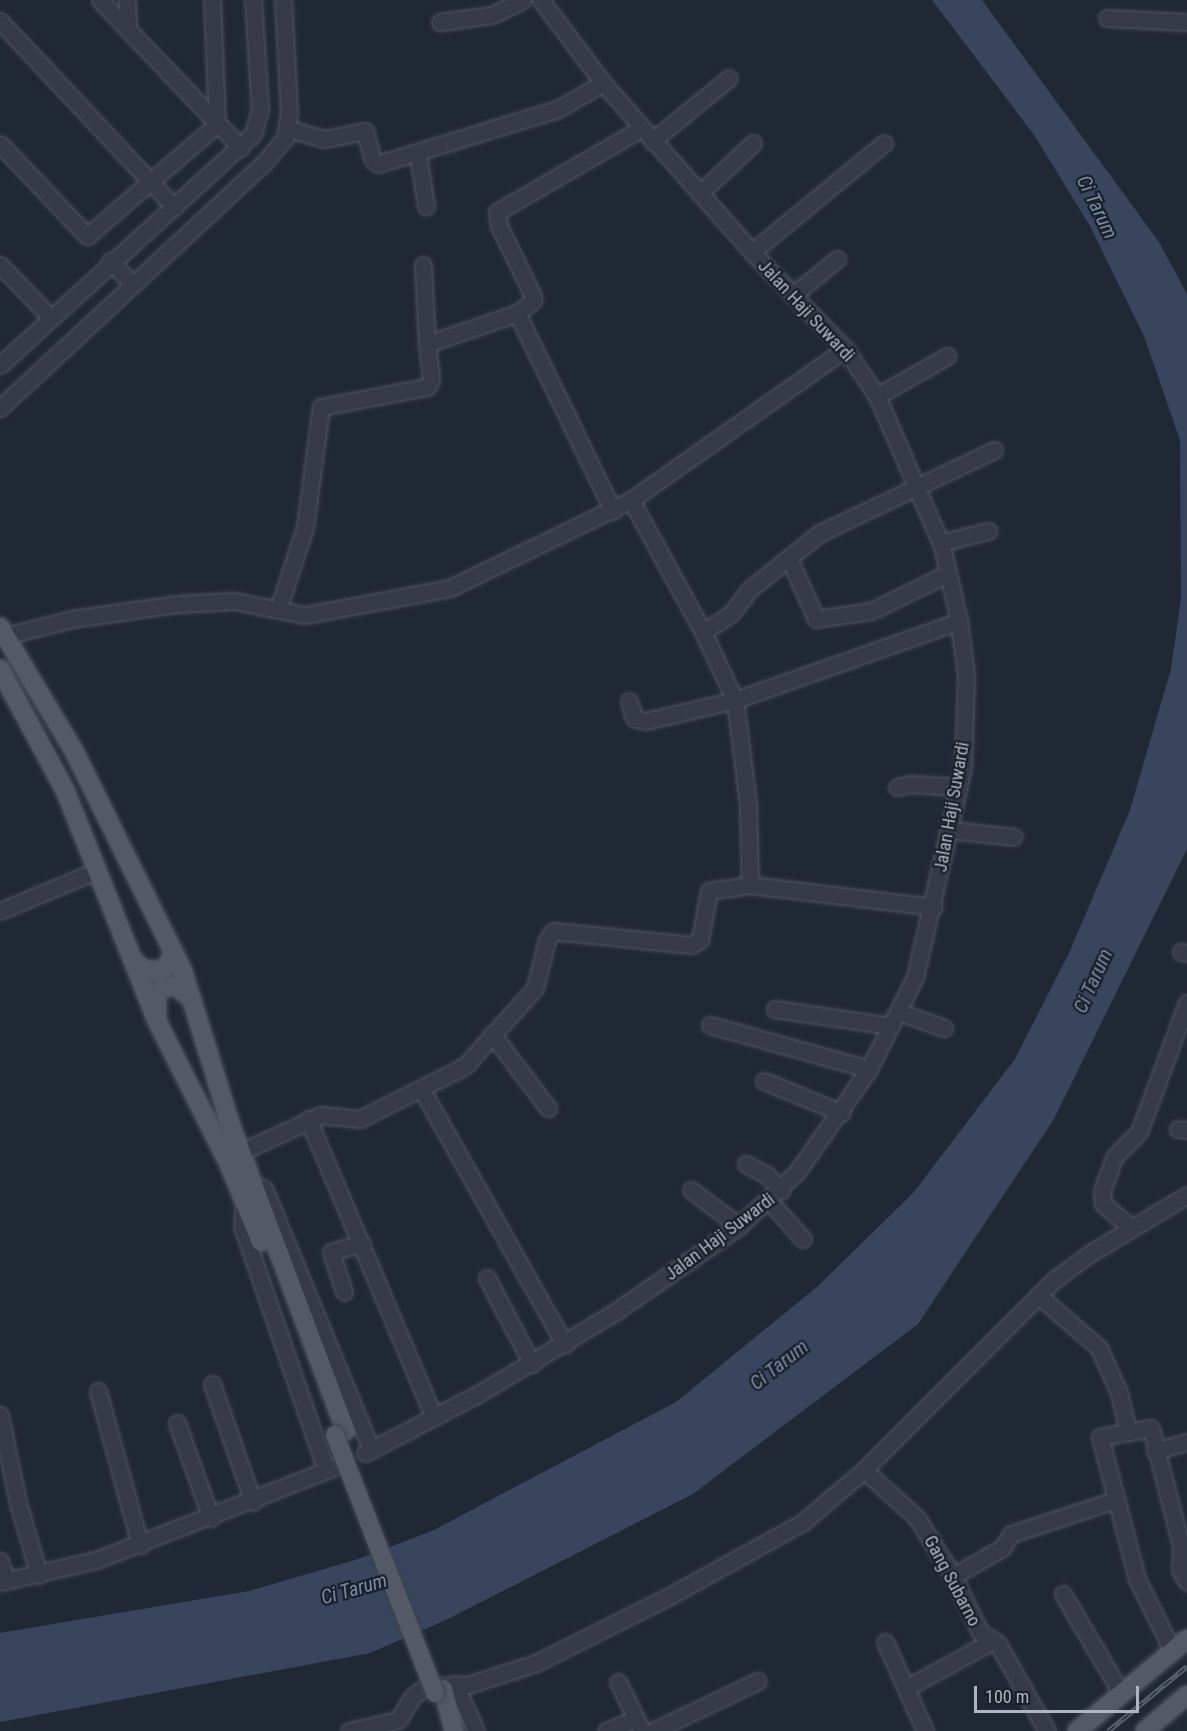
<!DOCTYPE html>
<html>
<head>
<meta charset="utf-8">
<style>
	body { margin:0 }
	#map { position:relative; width:1187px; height:1731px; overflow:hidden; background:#212835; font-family:"Roboto Condensed",sans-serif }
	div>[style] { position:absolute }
	.water>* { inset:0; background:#38455d }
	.roads { filter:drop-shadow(0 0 2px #4f5560) drop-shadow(0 0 2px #4f5560) }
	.minor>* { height:15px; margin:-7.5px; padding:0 7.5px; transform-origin:7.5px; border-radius:7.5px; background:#353a46 }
	.major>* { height:18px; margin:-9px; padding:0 9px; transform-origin:9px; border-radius:9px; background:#535966 }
	.rail>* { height:5px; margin-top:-2.5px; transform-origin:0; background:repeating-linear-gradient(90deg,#1a202a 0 9px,#59606e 0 18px); box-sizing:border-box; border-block:2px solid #59606e }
	.bridges { filter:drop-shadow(0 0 2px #3e444f) drop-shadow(0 0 2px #3e444f) }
	.major-bridge>* { height:18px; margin:-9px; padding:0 9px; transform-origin:9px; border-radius:9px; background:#535966 }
	span { translate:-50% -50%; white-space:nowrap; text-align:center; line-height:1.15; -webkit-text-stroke:4.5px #1a202a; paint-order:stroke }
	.street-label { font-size:18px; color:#afb5c2 }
	.water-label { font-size:20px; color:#7a8aa9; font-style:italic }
	.scale { position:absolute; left:974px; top:1686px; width:165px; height:27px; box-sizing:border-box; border:3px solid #afb5c2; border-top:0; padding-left:8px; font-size:18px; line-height:21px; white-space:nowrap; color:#afb5c2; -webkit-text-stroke:4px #1a202a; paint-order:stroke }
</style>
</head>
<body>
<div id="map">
	<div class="water">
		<i style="clip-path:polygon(932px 0,982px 0,1159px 242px,1187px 294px,1187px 849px,1054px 1119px,918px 1324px,693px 1494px,448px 1619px,370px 1653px,0 1722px,0 1633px,249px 1591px,355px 1560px,432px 1531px,676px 1402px,818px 1286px,913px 1193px,1015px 1059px,1069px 953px,1130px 810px,1171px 669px,1181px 598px,1180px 440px,1144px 336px,1090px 226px,1034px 135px)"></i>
	</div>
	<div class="roads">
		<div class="minor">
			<i style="left:100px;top:0;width:204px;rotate:46.4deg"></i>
			<i style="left:127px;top:0;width:29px;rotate:88deg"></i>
			<i style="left:1107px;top:18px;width:80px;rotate:2.9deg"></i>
			<i style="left:0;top:21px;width:255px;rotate:46.9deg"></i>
			<i style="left:440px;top:22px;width:52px;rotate:-7.7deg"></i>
			<i style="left:492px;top:15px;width:34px;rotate:-26deg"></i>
			<i style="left:289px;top:129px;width:37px;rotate:16deg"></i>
			<i style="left:325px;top:139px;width:41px;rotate:-11.3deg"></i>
			<i style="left:365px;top:131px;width:30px;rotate:75deg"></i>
			<i style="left:373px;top:160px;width:6px;rotate:39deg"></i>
			<i style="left:378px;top:164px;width:188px;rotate:-17deg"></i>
			<i style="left:558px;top:109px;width:52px;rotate:-30deg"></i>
			<i style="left:652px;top:141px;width:99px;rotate:-39.3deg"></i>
			<i style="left:0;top:144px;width:127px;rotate:46.6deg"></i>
			<i style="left:87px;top:236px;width:172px;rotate:-40.7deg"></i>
			<i style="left:217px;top:124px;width:124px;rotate:-92.3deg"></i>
			<i style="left:418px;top:155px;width:52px;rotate:81.1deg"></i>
			<i style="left:700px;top:193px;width:73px;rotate:-43.3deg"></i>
			<i style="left:752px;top:252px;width:171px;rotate:-39.5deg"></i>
			<i style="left:110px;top:261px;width:33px;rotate:46deg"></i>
			<i style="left:0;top:265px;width:71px;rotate:46.1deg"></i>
			<i style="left:423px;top:265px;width:79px;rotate:87.1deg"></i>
			<i style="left:793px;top:295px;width:57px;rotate:-39.3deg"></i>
			<i style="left:0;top:365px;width:343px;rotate:-42.4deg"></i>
			<i style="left:253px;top:134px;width:25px;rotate:-74deg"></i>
			<i style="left:260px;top:110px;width:110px;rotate:-93.6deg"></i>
			<i style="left:877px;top:396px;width:81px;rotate:-29.7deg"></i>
			<i style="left:0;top:408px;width:359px;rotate:-42.9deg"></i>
			<i style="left:263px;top:164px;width:34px;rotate:-50deg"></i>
			<i style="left:285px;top:138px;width:25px;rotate:-81deg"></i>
			<i style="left:289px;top:113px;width:113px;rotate:-93deg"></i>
			<i style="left:631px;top:500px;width:150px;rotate:61.4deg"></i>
			<i style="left:703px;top:632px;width:75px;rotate:64.8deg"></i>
			<i style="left:735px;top:700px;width:106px;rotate:82.9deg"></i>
			<i style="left:748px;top:805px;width:80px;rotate:88.6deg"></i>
			<i style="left:613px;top:511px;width:220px;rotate:-115.9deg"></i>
			<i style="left:517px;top:313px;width:20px;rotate:-37deg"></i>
			<i style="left:533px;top:301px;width:5px;rotate:-90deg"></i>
			<i style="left:533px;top:296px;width:78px;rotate:-115.9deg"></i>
			<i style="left:499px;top:226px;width:14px;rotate:-98deg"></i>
			<i style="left:497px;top:212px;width:168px;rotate:-30.1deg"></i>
			<i style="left:941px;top:543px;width:49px;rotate:-14.3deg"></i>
			<i style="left:789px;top:558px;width:67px;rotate:66.1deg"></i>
			<i style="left:816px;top:619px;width:56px;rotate:-8.3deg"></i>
			<i style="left:871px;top:611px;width:85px;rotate:-26deg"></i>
			<i style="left:278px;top:610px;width:87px;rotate:-72deg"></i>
			<i style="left:305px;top:527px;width:121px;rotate:-82.4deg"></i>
			<i style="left:321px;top:407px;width:108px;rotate:-10.7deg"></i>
			<i style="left:427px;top:387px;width:8px;rotate:-60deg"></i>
			<i style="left:431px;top:380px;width:36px;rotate:-96deg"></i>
			<i style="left:427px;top:344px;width:95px;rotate:-19deg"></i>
			<i style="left:703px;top:632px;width:33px;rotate:-33deg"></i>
			<i style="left:731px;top:614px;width:31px;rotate:-53deg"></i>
			<i style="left:750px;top:589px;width:90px;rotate:-38.7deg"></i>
			<i style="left:820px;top:533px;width:193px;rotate:-25.5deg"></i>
			<i style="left:13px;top:634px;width:61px;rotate:-14.3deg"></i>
			<i style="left:72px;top:619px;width:107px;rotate:-8.1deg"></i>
			<i style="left:178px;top:604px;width:56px;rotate:-3.1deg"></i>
			<i style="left:234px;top:601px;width:72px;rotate:11.2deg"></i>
			<i style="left:305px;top:615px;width:147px;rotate:-10.5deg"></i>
			<i style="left:450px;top:588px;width:201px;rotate:-25.9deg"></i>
			<i style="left:631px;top:500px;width:262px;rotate:-35.2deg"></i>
			<i style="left:629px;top:701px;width:18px;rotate:74deg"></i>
			<i style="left:634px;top:718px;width:11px;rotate:15deg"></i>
			<i style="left:645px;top:721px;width:92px;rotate:-13.1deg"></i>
			<i style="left:735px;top:700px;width:238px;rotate:-19.4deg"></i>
			<i style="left:897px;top:787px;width:13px;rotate:-13deg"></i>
			<i style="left:910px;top:784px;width:48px;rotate:3.6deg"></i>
			<i style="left:950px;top:830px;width:64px;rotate:6.2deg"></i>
			<i style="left:0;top:911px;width:106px;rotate:-22.7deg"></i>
			<i style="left:1181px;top:952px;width:6px;rotate:9deg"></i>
			<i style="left:775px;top:1009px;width:117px;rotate:8.3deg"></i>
			<i style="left:899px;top:1012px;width:48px;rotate:19.6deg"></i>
			<i style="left:710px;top:1025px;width:165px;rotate:15.5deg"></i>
			<i style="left:492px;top:1034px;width:93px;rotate:52.9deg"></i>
			<i style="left:764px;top:1081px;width:84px;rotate:22.3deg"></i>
			<i style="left:422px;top:1090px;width:292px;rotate:60.7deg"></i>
			<i style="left:308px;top:1119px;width:324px;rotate:67.1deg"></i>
			<i style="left:1178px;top:1129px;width:9px;rotate:6deg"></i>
			<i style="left:241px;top:1152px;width:88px;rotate:-24.8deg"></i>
			<i style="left:321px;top:1115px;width:39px;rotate:6deg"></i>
			<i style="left:360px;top:1119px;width:118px;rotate:-26.8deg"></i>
			<i style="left:465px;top:1066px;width:105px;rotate:-48.1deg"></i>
			<i style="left:535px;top:988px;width:49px;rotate:-76deg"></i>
			<i style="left:547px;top:940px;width:11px;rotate:-56deg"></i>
			<i style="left:553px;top:931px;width:139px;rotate:5.8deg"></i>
			<i style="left:691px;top:945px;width:10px;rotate:-29deg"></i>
			<i style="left:700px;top:940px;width:50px;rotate:-79.6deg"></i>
			<i style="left:709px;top:891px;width:41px;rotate:-8.3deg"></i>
			<i style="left:750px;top:885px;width:185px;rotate:6.8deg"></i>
			<i style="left:746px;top:1164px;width:24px;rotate:28deg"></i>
			<i style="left:767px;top:1175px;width:21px;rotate:47deg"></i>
			<i style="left:264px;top:1188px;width:282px;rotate:67.7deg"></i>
			<i style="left:691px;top:1190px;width:60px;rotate:36.9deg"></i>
			<i style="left:244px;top:1200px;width:26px;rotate:94deg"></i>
			<i style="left:242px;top:1226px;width:258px;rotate:71deg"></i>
			<i style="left:769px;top:1201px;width:51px;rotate:48.2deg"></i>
			<i style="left:1131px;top:1228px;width:37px;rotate:-139deg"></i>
			<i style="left:1103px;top:1204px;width:13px;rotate:-94deg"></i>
			<i style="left:1102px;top:1191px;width:37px;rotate:-70deg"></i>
			<i style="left:1115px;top:1156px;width:34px;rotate:-45deg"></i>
			<i style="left:1139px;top:1132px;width:138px;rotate:-69.6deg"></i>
			<i style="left:487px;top:1278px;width:97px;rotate:62.4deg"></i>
			<i style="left:344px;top:1292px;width:42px;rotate:-108deg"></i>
			<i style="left:331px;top:1252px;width:32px;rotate:-16deg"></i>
			<i style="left:1038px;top:1295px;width:81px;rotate:41deg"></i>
			<i style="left:1099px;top:1348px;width:49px;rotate:66deg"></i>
			<i style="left:1119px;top:1393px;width:40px;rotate:77deg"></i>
			<i style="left:1128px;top:1432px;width:23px;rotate:-10deg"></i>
			<i style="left:1151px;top:1428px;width:122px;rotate:75.7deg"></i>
			<i style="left:1181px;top:1546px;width:24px;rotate:92deg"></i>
			<i style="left:1180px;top:1570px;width:14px;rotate:60deg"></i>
			<i style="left:212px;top:1384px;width:125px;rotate:70.8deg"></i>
			<i style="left:98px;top:1391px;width:160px;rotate:74.7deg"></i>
			<i style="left:0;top:1415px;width:90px;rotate:78.4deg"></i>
			<i style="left:18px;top:1503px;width:75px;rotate:73.7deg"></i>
			<i style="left:177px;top:1423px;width:101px;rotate:70.3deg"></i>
			<i style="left:1128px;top:1432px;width:28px;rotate:170deg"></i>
			<i style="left:1100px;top:1437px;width:147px;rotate:75.4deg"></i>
			<i style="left:1137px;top:1579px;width:81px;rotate:63.7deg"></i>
			<i style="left:1155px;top:1451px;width:33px;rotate:-16deg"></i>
			<i style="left:365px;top:1453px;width:127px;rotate:-27.6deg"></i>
			<i style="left:478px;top:1394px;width:160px;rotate:-30.9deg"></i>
			<i style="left:615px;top:1312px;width:151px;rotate:-34.7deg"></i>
			<i style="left:739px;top:1226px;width:79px;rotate:-43deg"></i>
			<i style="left:797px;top:1172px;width:126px;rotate:-55deg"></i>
			<i style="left:869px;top:1069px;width:103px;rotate:-63.4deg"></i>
			<i style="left:915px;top:977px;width:215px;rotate:-77.1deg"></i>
			<i style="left:963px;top:767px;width:91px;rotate:-88.1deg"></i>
			<i style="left:966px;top:676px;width:55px;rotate:-97.3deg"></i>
			<i style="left:959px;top:621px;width:77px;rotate:-102.8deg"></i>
			<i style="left:942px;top:546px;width:163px;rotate:-113.4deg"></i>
			<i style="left:877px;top:396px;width:57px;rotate:-124.2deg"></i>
			<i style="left:845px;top:349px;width:134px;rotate:-133.8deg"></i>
			<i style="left:752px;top:252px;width:225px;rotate:-131.4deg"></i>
			<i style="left:603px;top:83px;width:104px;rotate:-126.8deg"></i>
			<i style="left:864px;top:1470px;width:72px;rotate:42.2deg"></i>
			<i style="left:917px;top:1518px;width:68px;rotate:58.2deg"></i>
			<i style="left:953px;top:1576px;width:62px;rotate:64.3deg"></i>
			<i style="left:980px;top:1632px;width:22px;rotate:34deg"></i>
			<i style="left:998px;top:1644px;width:100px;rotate:60.6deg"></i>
			<i style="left:0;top:1561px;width:21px;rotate:71deg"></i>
			<i style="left:953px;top:1576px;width:56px;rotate:-29.7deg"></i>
			<i style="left:1002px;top:1548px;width:17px;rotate:-57deg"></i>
			<i style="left:1011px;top:1534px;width:109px;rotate:-18.1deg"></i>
			<i style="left:0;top:1582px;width:98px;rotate:-12.9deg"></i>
			<i style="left:96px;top:1560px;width:259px;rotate:-21.3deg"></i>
			<i style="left:1063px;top:1594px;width:116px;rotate:59.5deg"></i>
			<i style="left:885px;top:1642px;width:98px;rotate:65.8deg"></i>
			<i style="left:618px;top:1682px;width:55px;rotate:63.9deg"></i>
			<i style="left:455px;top:1684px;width:51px;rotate:65.9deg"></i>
			<i style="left:906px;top:1688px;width:100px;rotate:-28.6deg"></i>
			<i style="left:349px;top:1731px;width:50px;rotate:-12.7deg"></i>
			<i style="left:398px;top:1720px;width:28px;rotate:-58deg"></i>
			<i style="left:413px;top:1696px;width:17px;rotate:-36deg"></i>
			<i style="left:427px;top:1686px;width:41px;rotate:-1.4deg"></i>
			<i style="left:468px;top:1685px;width:71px;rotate:-17.9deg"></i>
			<i style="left:536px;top:1663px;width:145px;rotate:-26.6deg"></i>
			<i style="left:666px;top:1598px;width:157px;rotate:-29deg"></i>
			<i style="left:803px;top:1522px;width:80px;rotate:-40.4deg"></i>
			<i style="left:864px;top:1470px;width:269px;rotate:-45deg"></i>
			<i style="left:1054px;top:1280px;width:44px;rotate:-36.6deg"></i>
			<i style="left:1089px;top:1254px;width:114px;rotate:-31deg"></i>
			<i style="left:606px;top:1731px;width:32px;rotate:-22deg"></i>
			<i style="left:653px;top:1731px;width:116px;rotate:-25.5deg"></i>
		</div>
		<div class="major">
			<i style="left:0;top:627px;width:147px;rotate:59.2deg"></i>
			<i style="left:75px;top:753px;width:244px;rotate:63.7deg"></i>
			<i style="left:183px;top:972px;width:158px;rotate:72.7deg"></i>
			<i style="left:230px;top:1123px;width:329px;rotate:69.4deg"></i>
			<i style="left:0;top:669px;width:137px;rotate:61.8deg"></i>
			<i style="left:65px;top:790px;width:249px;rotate:68.3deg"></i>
			<i style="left:157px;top:1021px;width:160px;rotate:63.3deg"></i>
			<i style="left:229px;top:1164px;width:84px;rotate:67.7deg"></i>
			<i style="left:132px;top:959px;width:15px;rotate:42deg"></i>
			<i style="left:143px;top:969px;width:16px;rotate:7deg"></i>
			<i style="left:159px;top:971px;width:8px;rotate:-30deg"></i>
			<i style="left:166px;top:967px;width:17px;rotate:-62deg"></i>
			<i style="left:157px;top:1016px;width:22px;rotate:-90deg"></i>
			<i style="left:157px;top:994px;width:8px;rotate:-50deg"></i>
			<i style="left:162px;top:988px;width:13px;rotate:-9deg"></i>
			<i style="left:175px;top:986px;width:21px;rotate:37deg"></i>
			<i style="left:443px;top:1689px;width:43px;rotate:75.3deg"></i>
			<i style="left:1077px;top:1731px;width:143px;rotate:-39.9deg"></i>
			<i style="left:1145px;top:1731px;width:55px;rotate:-40.6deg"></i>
		</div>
	</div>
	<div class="rail">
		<i style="left:1108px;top:1731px;width:102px;rotate:-39.4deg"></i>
	</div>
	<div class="bridges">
		<div class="major-bridge">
			<i style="left:335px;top:1435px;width:277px;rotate:68.8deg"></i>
		</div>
	</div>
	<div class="street-label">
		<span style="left:806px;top:311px;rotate:47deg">Jalan Haji Suwardi</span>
		<span style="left:952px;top:807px;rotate:-80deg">Jalan Haji Suwardi</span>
		<span style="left:720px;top:1237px;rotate:-37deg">Jalan Haji Suwardi</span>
		<span style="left:952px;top:1581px;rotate:62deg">Gang Subarno</span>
	</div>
	<div class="water-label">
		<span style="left:1097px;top:207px;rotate:64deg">Ci Tarum</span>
		<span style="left:1093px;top:981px;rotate:-66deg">Ci Tarum</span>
		<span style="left:779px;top:1365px;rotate:-38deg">Ci Tarum</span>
		<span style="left:354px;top:1589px;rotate:-16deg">Ci Tarum</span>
	</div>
	<div class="scale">100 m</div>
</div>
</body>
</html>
